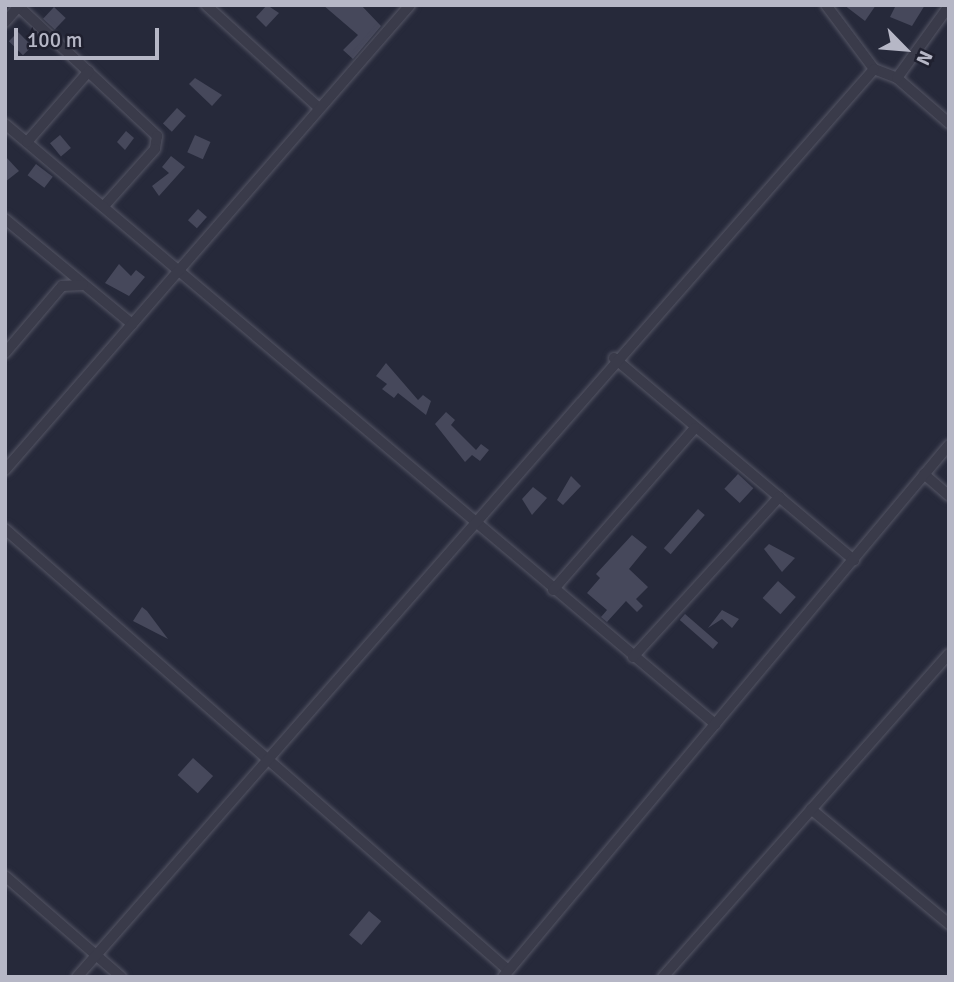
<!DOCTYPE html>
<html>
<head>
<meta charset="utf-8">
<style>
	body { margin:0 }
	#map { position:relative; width:954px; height:982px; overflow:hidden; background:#26293a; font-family:Signika,sans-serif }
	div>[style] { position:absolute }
	.building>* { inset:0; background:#46485b; transform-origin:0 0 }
	.roads { filter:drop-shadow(0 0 2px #555665) drop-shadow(0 0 2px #555665) }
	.minor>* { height:10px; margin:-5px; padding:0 5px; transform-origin:5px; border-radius:5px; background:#3a3b4a }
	span { translate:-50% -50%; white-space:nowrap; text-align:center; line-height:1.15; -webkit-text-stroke:5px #1f202f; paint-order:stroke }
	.frame { position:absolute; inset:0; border:7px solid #b6b7c6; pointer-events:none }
	.north { position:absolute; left:870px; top:14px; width:70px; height:70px; -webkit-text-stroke:5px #1f202f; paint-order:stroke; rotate:115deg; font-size:19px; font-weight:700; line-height:28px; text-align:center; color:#b6b7c6 }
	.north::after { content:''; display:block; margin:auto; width:24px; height:32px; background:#b6b7c6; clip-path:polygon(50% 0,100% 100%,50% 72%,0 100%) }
	.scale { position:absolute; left:14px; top:28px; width:145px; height:32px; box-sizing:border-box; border:4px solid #b6b7c6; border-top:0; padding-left:9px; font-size:21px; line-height:24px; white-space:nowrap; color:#b6b7c6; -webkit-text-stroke:5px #1f202f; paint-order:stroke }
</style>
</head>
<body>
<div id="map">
	<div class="building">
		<i style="clip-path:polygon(267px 5px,279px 13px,266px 27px,256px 17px)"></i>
		<i style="clip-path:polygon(323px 5px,361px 5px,381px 26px,353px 59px,343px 50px,358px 35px)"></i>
		<i style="clip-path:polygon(844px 5px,876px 5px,865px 21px)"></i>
		<i style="clip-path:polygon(896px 5px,925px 5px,912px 26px,890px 17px)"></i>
		<i style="left:54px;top:7px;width:16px;height:16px;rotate:43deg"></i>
		<i style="left:18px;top:32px;width:20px;height:13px;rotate:45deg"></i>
		<i style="clip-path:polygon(195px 78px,222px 95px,212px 106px,189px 84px)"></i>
		<i style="left:177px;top:108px;width:12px;height:21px;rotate:42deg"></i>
		<i style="clip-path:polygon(126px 131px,134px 138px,125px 150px,117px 142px)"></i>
		<i style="left:60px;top:135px;width:17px;height:13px;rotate:50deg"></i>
		<i style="left:195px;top:135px;width:17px;height:19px;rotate:24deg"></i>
		<i style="clip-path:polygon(5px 156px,19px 171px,5px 182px)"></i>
		<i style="clip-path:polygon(171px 156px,185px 167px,159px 196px,152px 186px,169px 173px,162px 167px)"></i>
		<i style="left:36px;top:164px;width:21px;height:14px;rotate:37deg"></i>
		<i style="left:198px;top:209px;width:12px;height:15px;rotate:42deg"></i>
		<i style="clip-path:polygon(119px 264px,131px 276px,136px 270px,145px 277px,129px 296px,105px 283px)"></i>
		<i style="clip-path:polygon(386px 363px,418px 400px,423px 395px,431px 401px,426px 415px,398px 393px,394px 398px,382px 389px,387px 384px,376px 376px)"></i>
		<i style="clip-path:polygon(446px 412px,455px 420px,451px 425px,476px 450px,481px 444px,489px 450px,480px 461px,472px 455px,465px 462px,435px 424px)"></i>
		<i style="left:738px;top:474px;width:21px;height:20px;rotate:43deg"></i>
		<i style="clip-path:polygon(571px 476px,581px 486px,563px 505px,557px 500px)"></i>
		<i style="clip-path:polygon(533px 487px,547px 498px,532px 515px,522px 499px)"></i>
		<i style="left:698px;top:509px;width:9px;height:52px;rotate:41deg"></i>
		<i style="clip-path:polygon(632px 535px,647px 547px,629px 569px,648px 587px,636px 599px,643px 606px,637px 612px,626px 601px,607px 622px,601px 617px,607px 610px,587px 593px,600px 578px,596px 574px)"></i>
		<i style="clip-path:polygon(769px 544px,795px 558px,782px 572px,764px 549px)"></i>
		<i style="left:778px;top:581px;width:24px;height:23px;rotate:42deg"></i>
		<i style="clip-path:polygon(142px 607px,147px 611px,168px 639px,133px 621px)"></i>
		<i style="clip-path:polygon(722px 610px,739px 619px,732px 628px,722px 619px,708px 628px)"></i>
		<i style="left:685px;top:614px;width:44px;height:8px;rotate:41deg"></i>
		<i style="left:193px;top:758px;width:27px;height:23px;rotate:42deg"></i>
		<i style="left:369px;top:911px;width:16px;height:31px;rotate:40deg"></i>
	</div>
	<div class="roads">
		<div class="minor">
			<i style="left:17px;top:5px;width:192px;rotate:43.1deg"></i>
			<i style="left:157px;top:136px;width:13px;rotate:99deg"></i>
			<i style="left:155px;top:149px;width:75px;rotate:131.8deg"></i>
			<i style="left:206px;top:5px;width:153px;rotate:42.3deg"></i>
			<i style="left:826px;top:5px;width:80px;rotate:53.1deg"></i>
			<i style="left:874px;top:69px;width:25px;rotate:21deg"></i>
			<i style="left:897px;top:78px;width:69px;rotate:40.9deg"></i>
			<i style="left:5px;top:22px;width:20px;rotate:-49deg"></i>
			<i style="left:897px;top:78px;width:89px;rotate:-54.2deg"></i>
			<i style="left:5px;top:124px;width:930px;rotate:40.2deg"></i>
			<i style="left:27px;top:142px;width:94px;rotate:-48.9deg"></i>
			<i style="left:5px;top:219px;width:165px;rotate:39.6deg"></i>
			<i style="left:5px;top:353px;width:88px;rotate:-49.6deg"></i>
			<i style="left:62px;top:286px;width:21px;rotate:-3deg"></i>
			<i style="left:614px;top:358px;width:314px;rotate:40.1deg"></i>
			<i style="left:5px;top:470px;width:617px;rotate:-48.95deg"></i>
			<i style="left:924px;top:474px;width:33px;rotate:41deg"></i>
			<i style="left:5px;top:529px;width:669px;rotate:41.24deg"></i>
			<i style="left:553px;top:590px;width:215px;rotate:-48.8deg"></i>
			<i style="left:633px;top:657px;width:217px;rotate:-47.6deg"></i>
			<i style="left:811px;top:809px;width:180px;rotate:39.8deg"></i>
			<i style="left:5px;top:876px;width:154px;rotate:41deg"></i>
			<i style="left:77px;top:977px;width:1208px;rotate:-48.72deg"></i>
			<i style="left:503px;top:977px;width:694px;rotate:-50.03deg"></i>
			<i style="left:663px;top:977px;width:431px;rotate:-48.5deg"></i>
		</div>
	</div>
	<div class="frame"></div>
	<div class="north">N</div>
	<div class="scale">100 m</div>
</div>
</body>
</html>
